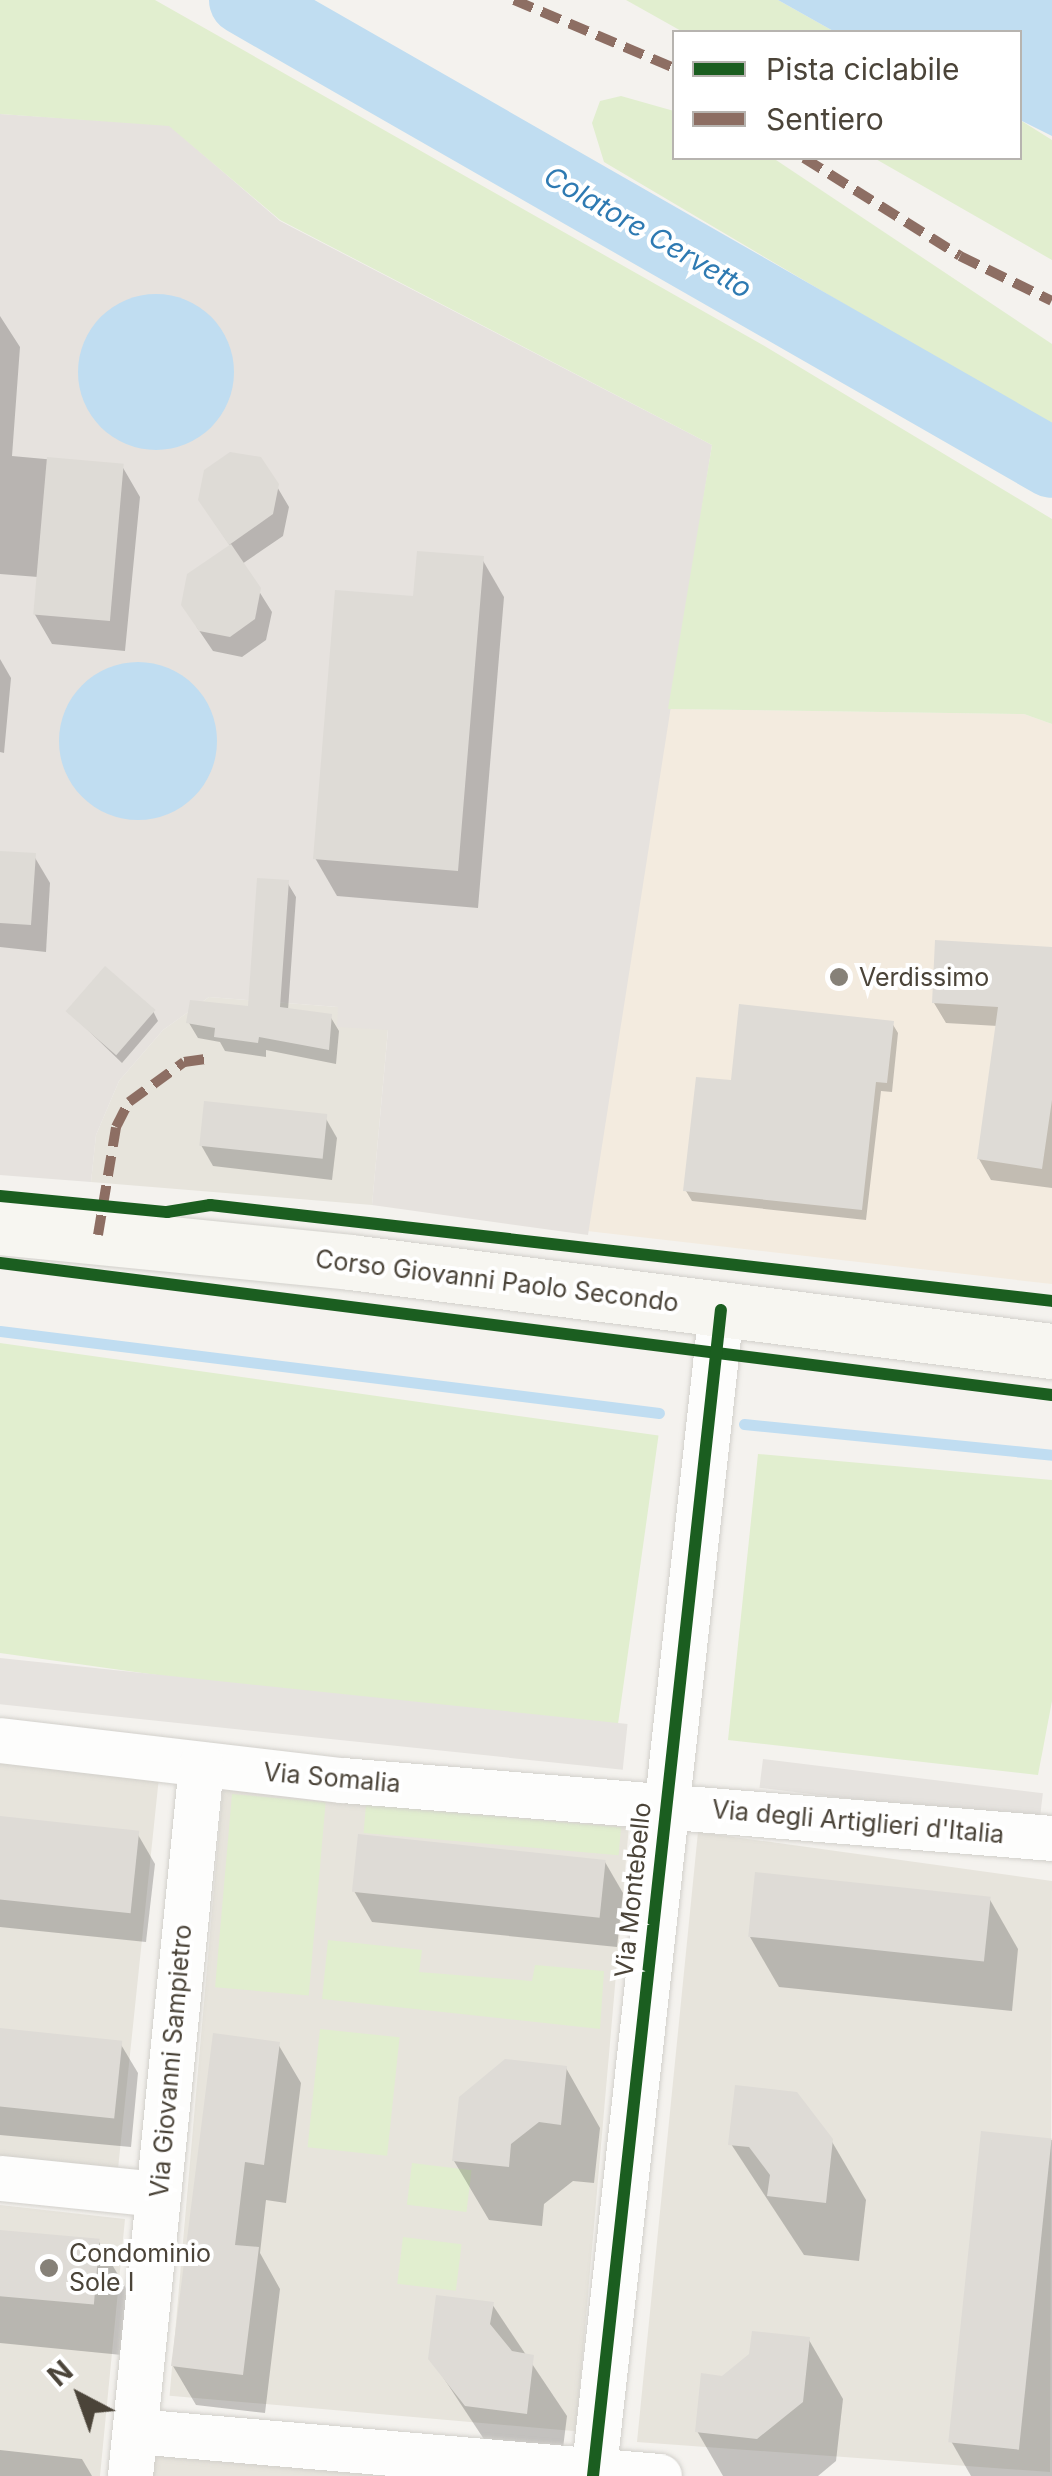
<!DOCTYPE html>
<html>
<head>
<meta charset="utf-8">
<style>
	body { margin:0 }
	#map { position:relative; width:1052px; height:2476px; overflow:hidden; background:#f4f2ee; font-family:Inter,sans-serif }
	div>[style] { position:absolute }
	.residential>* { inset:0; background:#e7e4dc; transform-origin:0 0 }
	.commercial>* { inset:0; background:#f3ebdf }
	.industrial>* { inset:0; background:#e6e2de }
	.green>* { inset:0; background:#e1eecf; transform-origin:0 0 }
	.parking>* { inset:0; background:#e6e3df; transform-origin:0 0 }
	.water>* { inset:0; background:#c0ddf1 }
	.round { border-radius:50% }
	.shadow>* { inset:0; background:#0003 }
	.stream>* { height:11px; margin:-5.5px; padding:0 5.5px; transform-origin:5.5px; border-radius:5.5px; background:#c0ddf1 }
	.river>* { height:70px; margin:-35px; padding:0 35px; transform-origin:35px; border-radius:35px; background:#c0ddf1 }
	.building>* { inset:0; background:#dedbd6; transform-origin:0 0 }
	.roads { filter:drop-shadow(0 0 2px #d2d0cb) drop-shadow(0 0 2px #d2d0cb) }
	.minor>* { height:45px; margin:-22.5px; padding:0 22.5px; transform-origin:22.5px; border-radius:22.5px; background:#fdfdfc }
	.secondary>* { height:55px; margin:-27.5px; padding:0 27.5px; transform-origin:27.5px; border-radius:27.5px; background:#f7f6f1 }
	.quiet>* { height:10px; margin-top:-5px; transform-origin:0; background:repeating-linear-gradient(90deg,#8d6e63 0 20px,transparent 0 30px) }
	.cycleway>* { height:12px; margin:-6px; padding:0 6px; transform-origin:6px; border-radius:6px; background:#1b5e20 }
	.dots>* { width:28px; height:28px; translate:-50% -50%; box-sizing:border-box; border:5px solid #fff; border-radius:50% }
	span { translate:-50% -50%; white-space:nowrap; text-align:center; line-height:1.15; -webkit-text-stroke:8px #fff; paint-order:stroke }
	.poi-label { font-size:25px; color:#4b4439 }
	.left { translate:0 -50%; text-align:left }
	.street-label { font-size:25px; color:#4b4439 }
	.water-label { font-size:28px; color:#2e7ab2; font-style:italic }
	.legend { position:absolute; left:672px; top:30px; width:350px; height:130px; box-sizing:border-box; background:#fff; border:2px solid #b7b4b0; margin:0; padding:12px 18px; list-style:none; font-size:30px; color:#4b4439 }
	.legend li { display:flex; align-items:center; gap:20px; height:50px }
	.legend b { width:50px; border:2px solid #b7b4b0 }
	.north { position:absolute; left:30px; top:2346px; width:100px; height:100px; -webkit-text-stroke:8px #fff; paint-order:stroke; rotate:319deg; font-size:28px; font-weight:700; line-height:40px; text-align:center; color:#4b4439 }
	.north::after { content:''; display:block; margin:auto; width:35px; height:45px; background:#4b4439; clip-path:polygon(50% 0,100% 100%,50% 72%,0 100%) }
</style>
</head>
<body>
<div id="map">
	<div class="residential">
		<i style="clip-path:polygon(209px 997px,338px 1007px,370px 1029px,388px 1029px,372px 1205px,91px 1182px,96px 1135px,119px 1081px,163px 1030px)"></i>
		<i style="clip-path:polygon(0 1760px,159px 1777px,118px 2169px,0 2156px)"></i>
		<i style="left:223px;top:1785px;width:408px;height:613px;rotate:5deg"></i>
		<i style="clip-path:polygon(698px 1832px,1052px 1881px,1050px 2472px,637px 2442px)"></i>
		<i style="clip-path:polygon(0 2205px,125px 2219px,100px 2476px,0 2476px)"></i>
		<i style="clip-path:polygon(153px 2449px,411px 2476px,150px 2476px)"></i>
	</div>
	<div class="commercial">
		<i style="clip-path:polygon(668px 709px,1024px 714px,1052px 724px,1052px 1284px,587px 1231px)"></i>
	</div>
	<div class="industrial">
		<i style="clip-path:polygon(0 114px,169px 125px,280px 221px,712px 445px,588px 1235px,372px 1205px,388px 1030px,337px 1027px,338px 1007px,209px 997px,163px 1030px,119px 1081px,96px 1135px,91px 1182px,0 1175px)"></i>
	</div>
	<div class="green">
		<i style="clip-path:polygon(0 0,155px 0,761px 344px,1052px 519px,1052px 724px,1024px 714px,668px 709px,712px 445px,280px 220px,169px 126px,0 114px)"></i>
		<i style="clip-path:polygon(626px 0,778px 0,835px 32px,683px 32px)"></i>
		<i style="clip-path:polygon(621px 96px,674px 111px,674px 158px,773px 158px,1052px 344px,1052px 427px,604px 162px,592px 123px,600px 101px)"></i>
		<i style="clip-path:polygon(1020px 120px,1052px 140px,1052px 260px,874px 158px,1020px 158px)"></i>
		<i style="left:0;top:1343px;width:665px;height:307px;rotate:8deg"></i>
		<i style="clip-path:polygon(758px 1454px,1052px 1480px,1052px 1701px,1038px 1775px,728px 1740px)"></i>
		<i style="left:232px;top:1794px;width:94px;height:194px;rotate:5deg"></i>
		<i style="left:366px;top:1805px;width:256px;height:28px;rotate:5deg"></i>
		<i style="clip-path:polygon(328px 1940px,422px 1950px,419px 1972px,532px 1981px,535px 1965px,604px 1971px,600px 2029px,322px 1999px)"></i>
		<i style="left:320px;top:2029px;width:80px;height:119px;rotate:6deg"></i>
		<i style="left:412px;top:2163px;width:60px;height:42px;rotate:7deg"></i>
		<i style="left:403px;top:2237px;width:59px;height:47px;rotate:7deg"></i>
	</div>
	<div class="parking">
		<i style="left:0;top:1658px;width:631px;height:46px;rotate:6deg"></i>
		<i style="left:763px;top:1759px;width:282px;height:29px;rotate:7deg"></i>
	</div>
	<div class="water">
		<i style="clip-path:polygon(778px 0,1052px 0,1052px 136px,1020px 120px,1020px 32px,835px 32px)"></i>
		<i class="round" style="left:78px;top:294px;width:156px;height:156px"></i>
		<i class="round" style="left:59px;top:662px;width:158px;height:158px"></i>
	</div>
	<div class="shadow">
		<i style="clip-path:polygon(0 316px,20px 347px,12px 456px,122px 466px,140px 497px,125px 651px,52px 644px,34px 613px,38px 577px,0 574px)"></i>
		<i style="clip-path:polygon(276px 485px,289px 507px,283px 536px,242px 564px,272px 612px,266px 640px,242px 657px,213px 651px,196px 626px,231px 547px,214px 522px)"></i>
		<i style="clip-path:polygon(482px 559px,504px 597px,478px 908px,337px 896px,315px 858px,415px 599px)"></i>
		<i style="clip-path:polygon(0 659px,11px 678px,4px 753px,0 752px)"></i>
		<i style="clip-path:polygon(0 854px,34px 856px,50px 883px,46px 952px,0 947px)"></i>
		<i style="clip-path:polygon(287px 882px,296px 897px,288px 1010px,330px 1016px,339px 1031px,336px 1064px,266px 1050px,266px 1057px,225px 1051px,220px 1042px,198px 1038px,189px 1023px,250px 1009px)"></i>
		<i style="clip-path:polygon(1052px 950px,1052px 1188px,991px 1180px,979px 1159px,998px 1026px,946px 1023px,934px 1003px)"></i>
		<i style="clip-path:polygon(68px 1011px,153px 1011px,158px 1021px,122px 1063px)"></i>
		<i style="clip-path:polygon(892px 1023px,898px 1033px,892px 1092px,881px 1091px,866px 1220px,692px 1201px,686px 1191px,733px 1083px)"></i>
		<i style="clip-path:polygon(325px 1117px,337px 1138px,332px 1180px,213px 1166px,201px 1145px)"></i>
		<i style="clip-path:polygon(0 1819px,137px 1833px,155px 1864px,146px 1942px,0 1927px)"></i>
		<i style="clip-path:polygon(605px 1862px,623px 1893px,617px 1947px,372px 1922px,354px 1891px)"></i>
		<i style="clip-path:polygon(989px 1898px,1018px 1949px,1012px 2011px,779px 1987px,750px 1937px)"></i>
		<i style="clip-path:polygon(0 2031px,120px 2043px,138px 2073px,131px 2147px,0 2135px)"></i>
		<i style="clip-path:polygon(278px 2044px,301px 2083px,286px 2203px,266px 2200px,260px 2253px,280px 2289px,265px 2413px,196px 2405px,173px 2366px)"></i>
		<i style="clip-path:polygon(566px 2068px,600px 2128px,594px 2183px,573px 2181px,544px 2204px,542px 2226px,489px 2220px,454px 2161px)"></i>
		<i style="clip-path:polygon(983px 2133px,1052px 2140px,1052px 2476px,971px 2476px,951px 2441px)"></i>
		<i style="clip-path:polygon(831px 2140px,866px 2200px,859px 2261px,804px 2255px,731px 2144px)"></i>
		<i style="clip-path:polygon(0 2232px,99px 2242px,128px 2292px,122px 2355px,0 2343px)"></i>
		<i style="clip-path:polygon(492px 2304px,567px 2416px,560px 2472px,501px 2465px,431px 2359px)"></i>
		<i style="clip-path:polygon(809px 2340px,843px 2399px,836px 2461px,818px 2476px,723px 2476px,697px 2431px,723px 2378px,752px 2355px)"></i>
		<i style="clip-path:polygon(0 2450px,82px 2459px,92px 2476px,0 2476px)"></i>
	</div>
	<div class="stream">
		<i style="left:0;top:1331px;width:664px;rotate:7.09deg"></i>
		<i style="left:744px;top:1424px;width:310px;rotate:5.7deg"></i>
	</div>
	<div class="river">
		<i style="left:244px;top:0;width:931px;rotate:29.81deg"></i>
	</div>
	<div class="building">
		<i style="clip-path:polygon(230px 452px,261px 457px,279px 484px,273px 514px,229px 545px,198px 500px,204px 470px)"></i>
		<i style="left:47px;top:457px;width:77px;height:158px;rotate:5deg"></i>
		<i style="clip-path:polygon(231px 544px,261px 588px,255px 619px,230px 637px,199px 631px,181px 605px,187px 574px)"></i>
		<i style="clip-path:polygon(417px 551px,484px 556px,458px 871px,313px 859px,335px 590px,413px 596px)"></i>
		<i style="clip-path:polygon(0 851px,36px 853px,31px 925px,0 923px)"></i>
		<i style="clip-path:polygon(257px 878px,289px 880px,280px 1007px,332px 1014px,329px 1050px,259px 1037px,258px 1043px,214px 1037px,215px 1028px,186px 1023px,190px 1000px,248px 1006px)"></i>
		<i style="clip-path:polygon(935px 940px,1052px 947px,1052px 1100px,1042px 1169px,977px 1159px,998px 1007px,932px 1003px)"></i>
		<i style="left:105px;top:966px;width:67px;height:60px;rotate:41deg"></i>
		<i style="clip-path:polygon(739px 1004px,894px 1021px,887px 1083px,876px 1082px,862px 1210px,683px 1191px,696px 1077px,731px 1080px)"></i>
		<i style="left:204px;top:1101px;width:124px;height:45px;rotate:6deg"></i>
		<i style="left:0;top:1816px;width:140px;height:83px;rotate:6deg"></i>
		<i style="left:358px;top:1834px;width:249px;height:58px;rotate:6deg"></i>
		<i style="left:755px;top:1872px;width:237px;height:65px;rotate:6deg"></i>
		<i style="left:0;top:2028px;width:123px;height:78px;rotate:6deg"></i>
		<i style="clip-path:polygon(213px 2033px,280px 2042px,264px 2165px,245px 2162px,235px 2245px,259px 2247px,243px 2375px,171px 2366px)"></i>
		<i style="clip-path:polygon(505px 2059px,567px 2066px,561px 2125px,539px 2122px,511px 2144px,509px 2167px,452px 2161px,459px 2097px)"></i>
		<i style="clip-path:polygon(735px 2085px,797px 2092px,833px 2139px,826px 2203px,767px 2196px,770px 2175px,749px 2147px,728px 2145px)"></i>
		<i style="left:981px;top:2131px;width:71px;height:313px;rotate:6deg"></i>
		<i style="left:0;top:2230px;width:100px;height:66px;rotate:5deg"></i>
		<i style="clip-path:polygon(436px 2295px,494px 2302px,490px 2324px,512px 2351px,534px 2355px,527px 2414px,465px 2406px,428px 2359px)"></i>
		<i style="clip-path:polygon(752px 2331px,810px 2337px,803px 2402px,757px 2439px,695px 2432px,701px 2373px,722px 2376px,749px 2354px)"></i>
	</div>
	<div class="roads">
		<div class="minor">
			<i style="left:0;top:1740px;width:344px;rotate:6.7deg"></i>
			<i style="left:342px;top:1780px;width:712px;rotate:4.67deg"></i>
			<i style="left:0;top:2178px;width:159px;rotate:5.8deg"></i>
			<i style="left:135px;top:2431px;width:526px;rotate:4.91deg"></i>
			<i style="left:130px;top:2476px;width:715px;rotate:-84.3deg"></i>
			<i style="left:593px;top:2476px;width:1173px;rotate:-83.74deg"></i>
		</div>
		<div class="secondary">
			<i style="left:0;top:1227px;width:352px;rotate:5.7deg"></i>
			<i style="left:350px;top:1262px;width:708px;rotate:7.23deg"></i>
		</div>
	</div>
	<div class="quiet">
		<i style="left:514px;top:0;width:174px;rotate:23deg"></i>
		<i style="left:804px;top:158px;width:184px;rotate:32.1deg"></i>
		<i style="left:960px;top:256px;width:102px;rotate:26.1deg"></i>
		<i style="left:98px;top:1235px;width:109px;rotate:-80.5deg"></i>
		<i style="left:116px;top:1127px;width:28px;rotate:-63deg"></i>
		<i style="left:129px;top:1102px;width:68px;rotate:-36deg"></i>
		<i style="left:184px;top:1062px;width:27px;rotate:-8deg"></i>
	</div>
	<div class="cycleway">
		<i style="left:0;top:1196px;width:168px;rotate:5.5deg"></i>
		<i style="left:167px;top:1212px;width:44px;rotate:-9.2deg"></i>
		<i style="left:210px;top:1205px;width:847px;rotate:6.5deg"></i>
		<i style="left:0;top:1263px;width:1060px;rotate:7.15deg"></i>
		<i style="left:593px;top:2476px;width:1173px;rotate:-83.74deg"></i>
	</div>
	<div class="dots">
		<i style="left:839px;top:977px;background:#868178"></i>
		<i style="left:49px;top:2268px;background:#868178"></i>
	</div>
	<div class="poi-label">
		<span class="left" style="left:859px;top:977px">Verdissimo</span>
		<span class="left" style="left:69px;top:2268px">Condominio<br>Sole I</span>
	</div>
	<div class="street-label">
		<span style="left:497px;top:1281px;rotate:7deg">Corso Giovanni Paolo Secondo</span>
		<span style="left:332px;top:1778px;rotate:5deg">Via Somalia</span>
		<span style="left:858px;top:1822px;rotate:5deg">Via degli Artiglieri d'Italia</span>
		<span style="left:633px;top:1890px;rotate:-84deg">Via Montebello</span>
		<span style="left:171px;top:2061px;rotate:-85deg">Via Giovanni Sampietro</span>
	</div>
	<div class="water-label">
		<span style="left:648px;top:232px;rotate:30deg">Colatore Cervetto</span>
	</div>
	<ul class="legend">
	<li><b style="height:12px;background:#1b5e20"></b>Pista ciclabile</li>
	<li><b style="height:12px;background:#8d6e63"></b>Sentiero</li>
	</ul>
	<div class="north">N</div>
</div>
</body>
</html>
